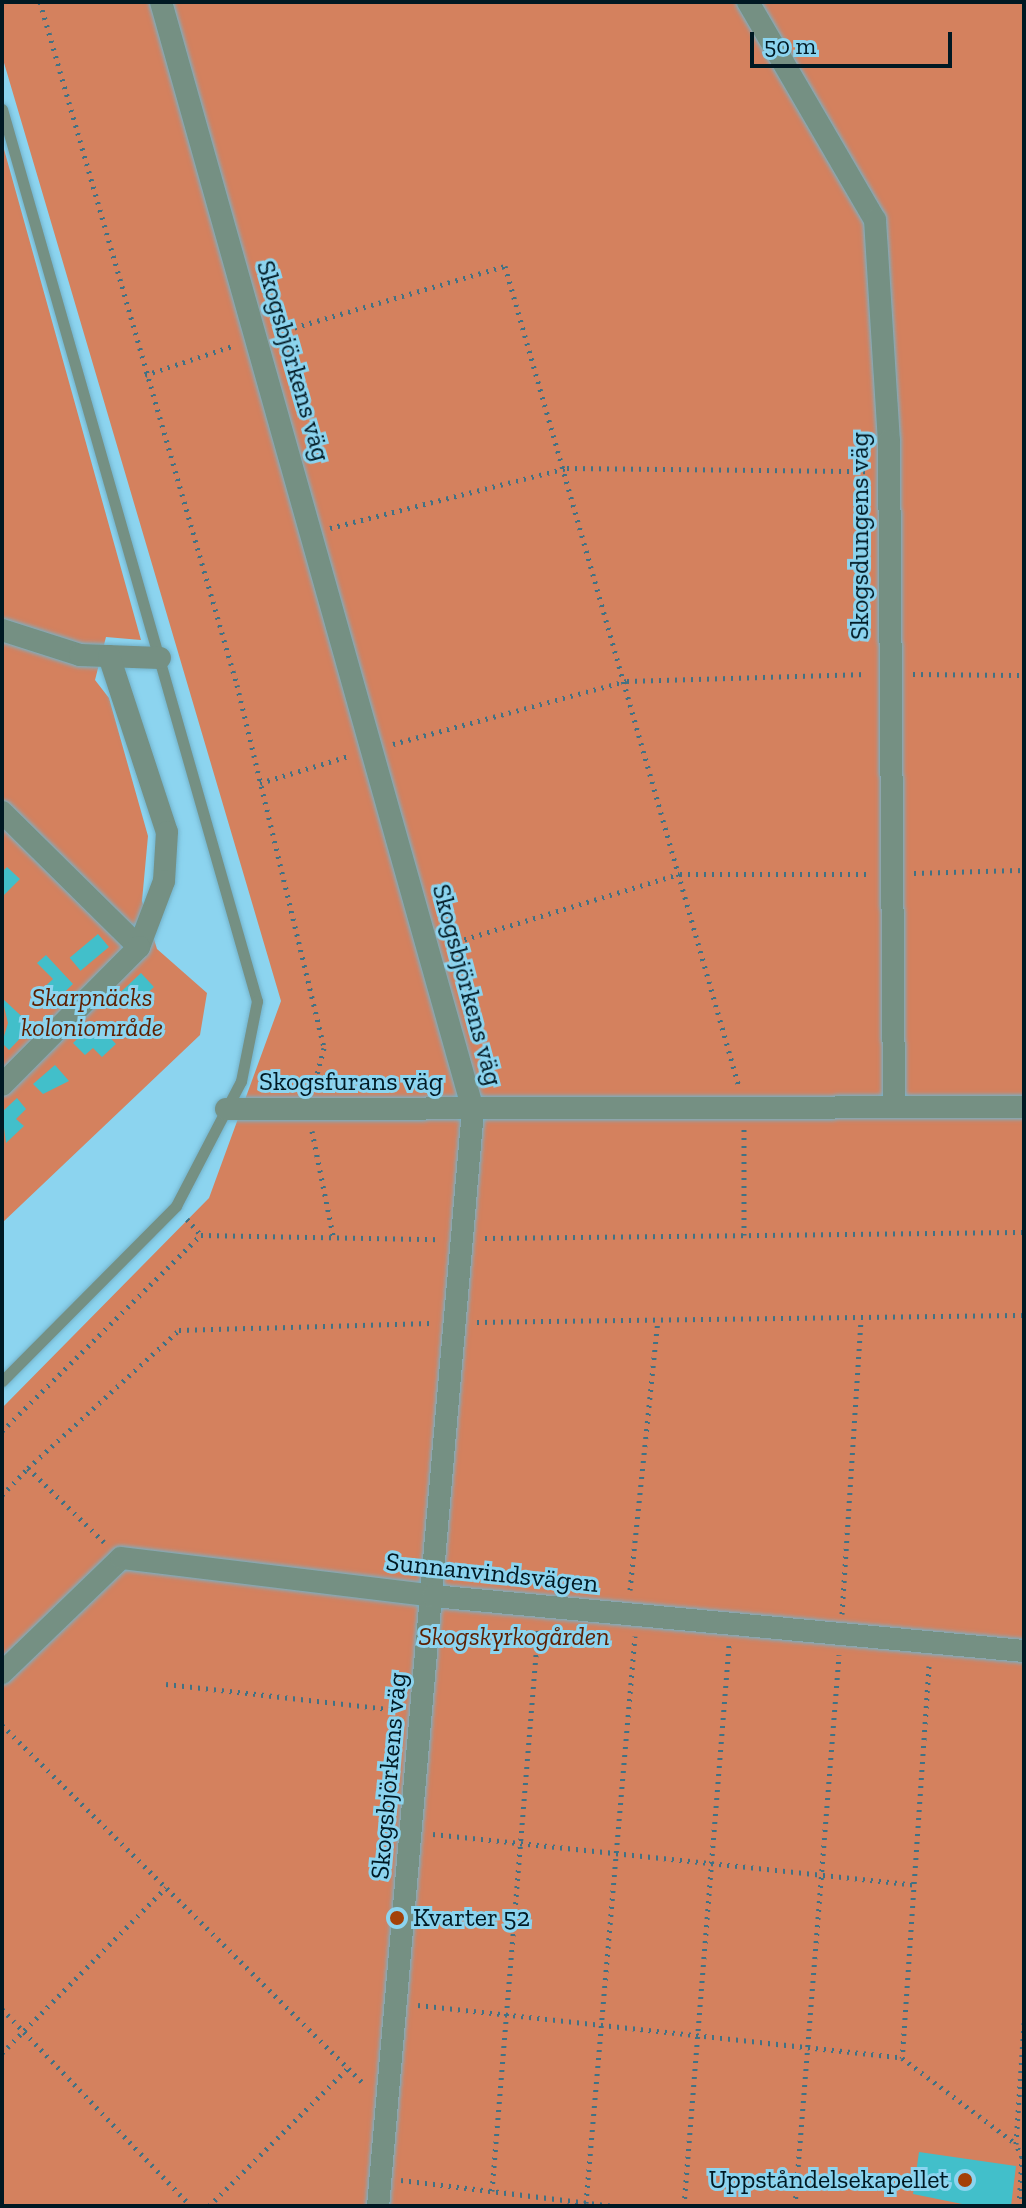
<!DOCTYPE html>
<html>
<head>
<meta charset="utf-8">
<style>
	body { margin:0 }
	#map { position:relative; width:1026px; height:2208px; overflow:hidden; background:#8cd4ef; font-family:"Zilla Slab",serif }
	div>[style] { position:absolute }
	.green>* { inset:0; background:#d4815e }
	.building>* { inset:0; background:#42bfca; transform-origin:0 0 }
	.path>* { height:5px; margin-top:-2.5px; transform-origin:0; background:repeating-linear-gradient(90deg,#427183 0 2px,transparent 0 8px) }
	.roads { filter:drop-shadow(0 0 2px #73b2ca) drop-shadow(0 0 2px #73b2ca) }
	.service>* { height:11px; margin:-5.5px; padding:0 5.5px; transform-origin:5.5px; border-radius:5.5px; background:#759083 }
	.minor>* { height:22px; margin:-11px; padding:0 11px; transform-origin:11px; border-radius:11px; background:#759083 }
	.dots>* { width:22px; height:22px; translate:-50% -50%; box-sizing:border-box; border:4px solid #8cd4ef; border-radius:50% }
	span { translate:-50% -50%; white-space:nowrap; text-align:center; line-height:1.15; -webkit-text-stroke:6px #8cd4ef; paint-order:stroke }
	.street-label { font-size:26px; color:#001923 }
	.park-label { font-size:26px; color:#5d1f00; font-style:italic }
	.poi-label { font-size:26px; color:#001923 }
	.left { translate:0 -50%; text-align:left }
	.right { translate:-100% -50%; text-align:right }
	.frame { position:absolute; inset:0; border:4px solid #001923; pointer-events:none }
	.scale { position:absolute; left:750px; top:32px; width:202px; height:36px; box-sizing:border-box; border:4px solid #001923; border-top:0; padding-left:10px; font-size:24px; line-height:28px; white-space:nowrap; color:#001923; -webkit-text-stroke:6px #8cd4ef; paint-order:stroke }
</style>
</head>
<body>
<div id="map">
	<div class="green">
		<i style="clip-path:polygon(2px 2px,1024px 2px,1024px 2206px,2px 2206px,2px 1408px,209px 1198px,281px 1001px,2px 56px)"></i>
		<i style="clip-path:polygon(2px 142px,141px 640px,106px 637px,95px 680px,109px 698px,148px 836px,142px 901px,157px 949px,207px 993px,200px 1035px,2px 1223px)"></i>
	</div>
	<div class="building">
		<i style="clip-path:polygon(7px 867px,20px 879px,2px 897px,2px 872px)"></i>
		<i style="left:98px;top:934px;width:17px;height:37px;rotate:50deg"></i>
		<i style="clip-path:polygon(46px 955px,73px 984px,50px 1006px,37px 994px,53px 979px,37px 963px)"></i>
		<i style="left:141px;top:973px;width:19px;height:27px;rotate:47deg"></i>
		<i style="clip-path:polygon(2px 998px,32px 1026px,9px 1050px,2px 1043px,8px 1023px)"></i>
		<i style="clip-path:polygon(95px 1022px,116px 1044px,102px 1057px,93px 1048px,85px 1055px,73px 1043px)"></i>
		<i style="clip-path:polygon(55px 1065px,69px 1081px,43px 1094px,33px 1084px)"></i>
		<i style="clip-path:polygon(17px 1098px,26px 1109px,16px 1119px,24px 1126px,6px 1143px,2px 1112px)"></i>
		<i style="clip-path:polygon(919px 2152px,1016px 2166px,1011px 2206px,972px 2206px,913px 2194px)"></i>
	</div>
	<div class="path">
		<i style="left:40px;top:2px;width:711px;rotate:73.91deg"></i>
		<i style="left:237px;top:685px;width:373px;rotate:76.5deg"></i>
		<i style="left:324px;top:1048px;width:39px;rotate:105deg"></i>
		<i style="left:279px;top:332px;width:235px;rotate:-16.3deg"></i>
		<i style="left:505px;top:266px;width:854px;rotate:74.09deg"></i>
		<i style="left:145px;top:375px;width:95px;rotate:-18.4deg"></i>
		<i style="left:330px;top:528px;width:244px;rotate:-14.2deg"></i>
		<i style="left:567px;top:468px;width:301px;rotate:0.6deg"></i>
		<i style="left:913px;top:674px;width:111px;rotate:0.5deg"></i>
		<i style="left:393px;top:744px;width:242px;rotate:-15.1deg"></i>
		<i style="left:627px;top:681px;width:240px;rotate:-1.7deg"></i>
		<i style="left:260px;top:783px;width:93px;rotate:-16.9deg"></i>
		<i style="left:914px;top:873px;width:110px;rotate:-1.6deg"></i>
		<i style="left:449px;top:944px;width:241px;rotate:-16.9deg"></i>
		<i style="left:680px;top:874px;width:188px"></i>
		<i style="left:312px;top:1131px;width:111px;rotate:78.6deg"></i>
		<i style="left:187px;top:1219px;width:21px;rotate:49deg"></i>
		<i style="left:744px;top:1235px;width:107px;rotate:-90deg"></i>
		<i style="left:485px;top:1238px;width:539px;rotate:-0.64deg"></i>
		<i style="left:477px;top:1322px;width:547px;rotate:-0.73deg"></i>
		<i style="left:2px;top:1431px;width:279px;rotate:-44.6deg"></i>
		<i style="left:201px;top:1235px;width:238px;rotate:1deg"></i>
		<i style="left:2px;top:1495px;width:37px;rotate:-46deg"></i>
		<i style="left:104px;top:1542px;width:106px;rotate:-135.8deg"></i>
		<i style="left:28px;top:1468px;width:205px;rotate:-42.4deg"></i>
		<i style="left:179px;top:1330px;width:252px;rotate:-1.6deg"></i>
		<i style="left:630px;top:1590px;width:270px;rotate:-84.1deg"></i>
		<i style="left:842px;top:1614px;width:296px;rotate:-86.3deg"></i>
		<i style="left:929px;top:1666px;width:393px;rotate:93.9deg"></i>
		<i style="left:902px;top:2058px;width:143px;rotate:37deg"></i>
		<i style="left:166px;top:1684px;width:232px;rotate:6.4deg"></i>
		<i style="left:2px;top:1725px;width:511px;rotate:44.76deg"></i>
		<i style="left:433px;top:1834px;width:485px;rotate:6deg"></i>
		<i style="left:418px;top:2005px;width:487px;rotate:6.2deg"></i>
		<i style="left:2px;top:2009px;width:273px;rotate:46.2deg"></i>
		<i style="left:2px;top:2053px;width:233px;rotate:-45.3deg"></i>
		<i style="left:401px;top:2180px;width:214px;rotate:7deg"></i>
		<i style="left:492px;top:2191px;width:563px;rotate:-85.31deg"></i>
		<i style="left:586px;top:2203px;width:569px;rotate:-85.06deg"></i>
		<i style="left:209px;top:2206px;width:196px;rotate:-44.8deg"></i>
		<i style="left:684px;top:2206px;width:563px;rotate:-85.41deg"></i>
		<i style="left:795px;top:2206px;width:553px;rotate:-85.43deg"></i>
		<i style="left:1019px;top:2206px;width:49px;rotate:-86.5deg"></i>
		<i style="left:1022px;top:2157px;width:14px;rotate:-115deg"></i>
		<i style="left:1016px;top:2144px;width:122px;rotate:-86.2deg"></i>
	</div>
	<div class="roads">
		<div class="service">
			<i style="left:2px;top:109px;width:928px;rotate:74.05deg"></i>
			<i style="left:257px;top:1001px;width:82px;rotate:101.3deg"></i>
			<i style="left:241px;top:1081px;width:141px;rotate:117.5deg"></i>
			<i style="left:176px;top:1206px;width:247px;rotate:134.8deg"></i>
		</div>
		<div class="minor">
			<i style="left:161px;top:2px;width:1151px;rotate:74.27deg"></i>
			<i style="left:473px;top:1110px;width:1100px;rotate:94.95deg"></i>
			<i style="left:748px;top:2px;width:252px;rotate:59.8deg"></i>
			<i style="left:875px;top:220px;width:221px;rotate:86.4deg"></i>
			<i style="left:889px;top:441px;width:663px;rotate:89.57deg"></i>
			<i style="left:2px;top:630px;width:82px;rotate:17.8deg"></i>
			<i style="left:80px;top:655px;width:80px;rotate:2.1deg"></i>
			<i style="left:109px;top:656px;width:185px;rotate:71.8deg"></i>
			<i style="left:167px;top:832px;width:49px;rotate:93.5deg"></i>
			<i style="left:164px;top:881px;width:71px;rotate:110.7deg"></i>
			<i style="left:2px;top:812px;width:192px;rotate:44.6deg"></i>
			<i style="left:139px;top:947px;width:194px;rotate:134.8deg"></i>
			<i style="left:226px;top:1109px;width:798px;rotate:-0.14deg"></i>
			<i style="left:2px;top:1673px;width:165px;rotate:-44deg"></i>
			<i style="left:121px;top:1558px;width:314px;rotate:6.9deg"></i>
			<i style="left:433px;top:1596px;width:594px;rotate:5.32deg"></i>
		</div>
	</div>
	<div class="dots">
		<i style="left:397px;top:1918px;background:#a44107"></i>
		<i style="left:965px;top:2180px;background:#a44107"></i>
	</div>
	<div class="street-label">
		<span style="left:293px;top:361px;rotate:74deg">Skogsbjörkens väg</span>
		<span style="left:860px;top:536px;rotate:-90deg">Skogsdungens väg</span>
		<span style="left:467px;top:985px;rotate:75deg">Skogsbjörkens väg</span>
		<span style="left:351px;top:1082px">Skogsfurans väg</span>
		<span style="left:492px;top:1573px;rotate:6deg">Sunnanvindsvägen</span>
		<span style="left:389px;top:1776px;rotate:-85deg">Skogsbjörkens väg</span>
	</div>
	<div class="park-label">
		<span style="left:92px;top:1013px">Skarpnäcks<br>koloniområde</span>
		<span style="left:514px;top:1637px">Skogskyrkogården</span>
	</div>
	<div class="poi-label">
		<span class="left" style="left:413px;top:1918px">Kvarter 52</span>
		<span class="right" style="left:949px;top:2180px">Uppståndelsekapellet</span>
	</div>
	<div class="frame"></div>
	<div class="scale">50 m</div>
</div>
</body>
</html>
